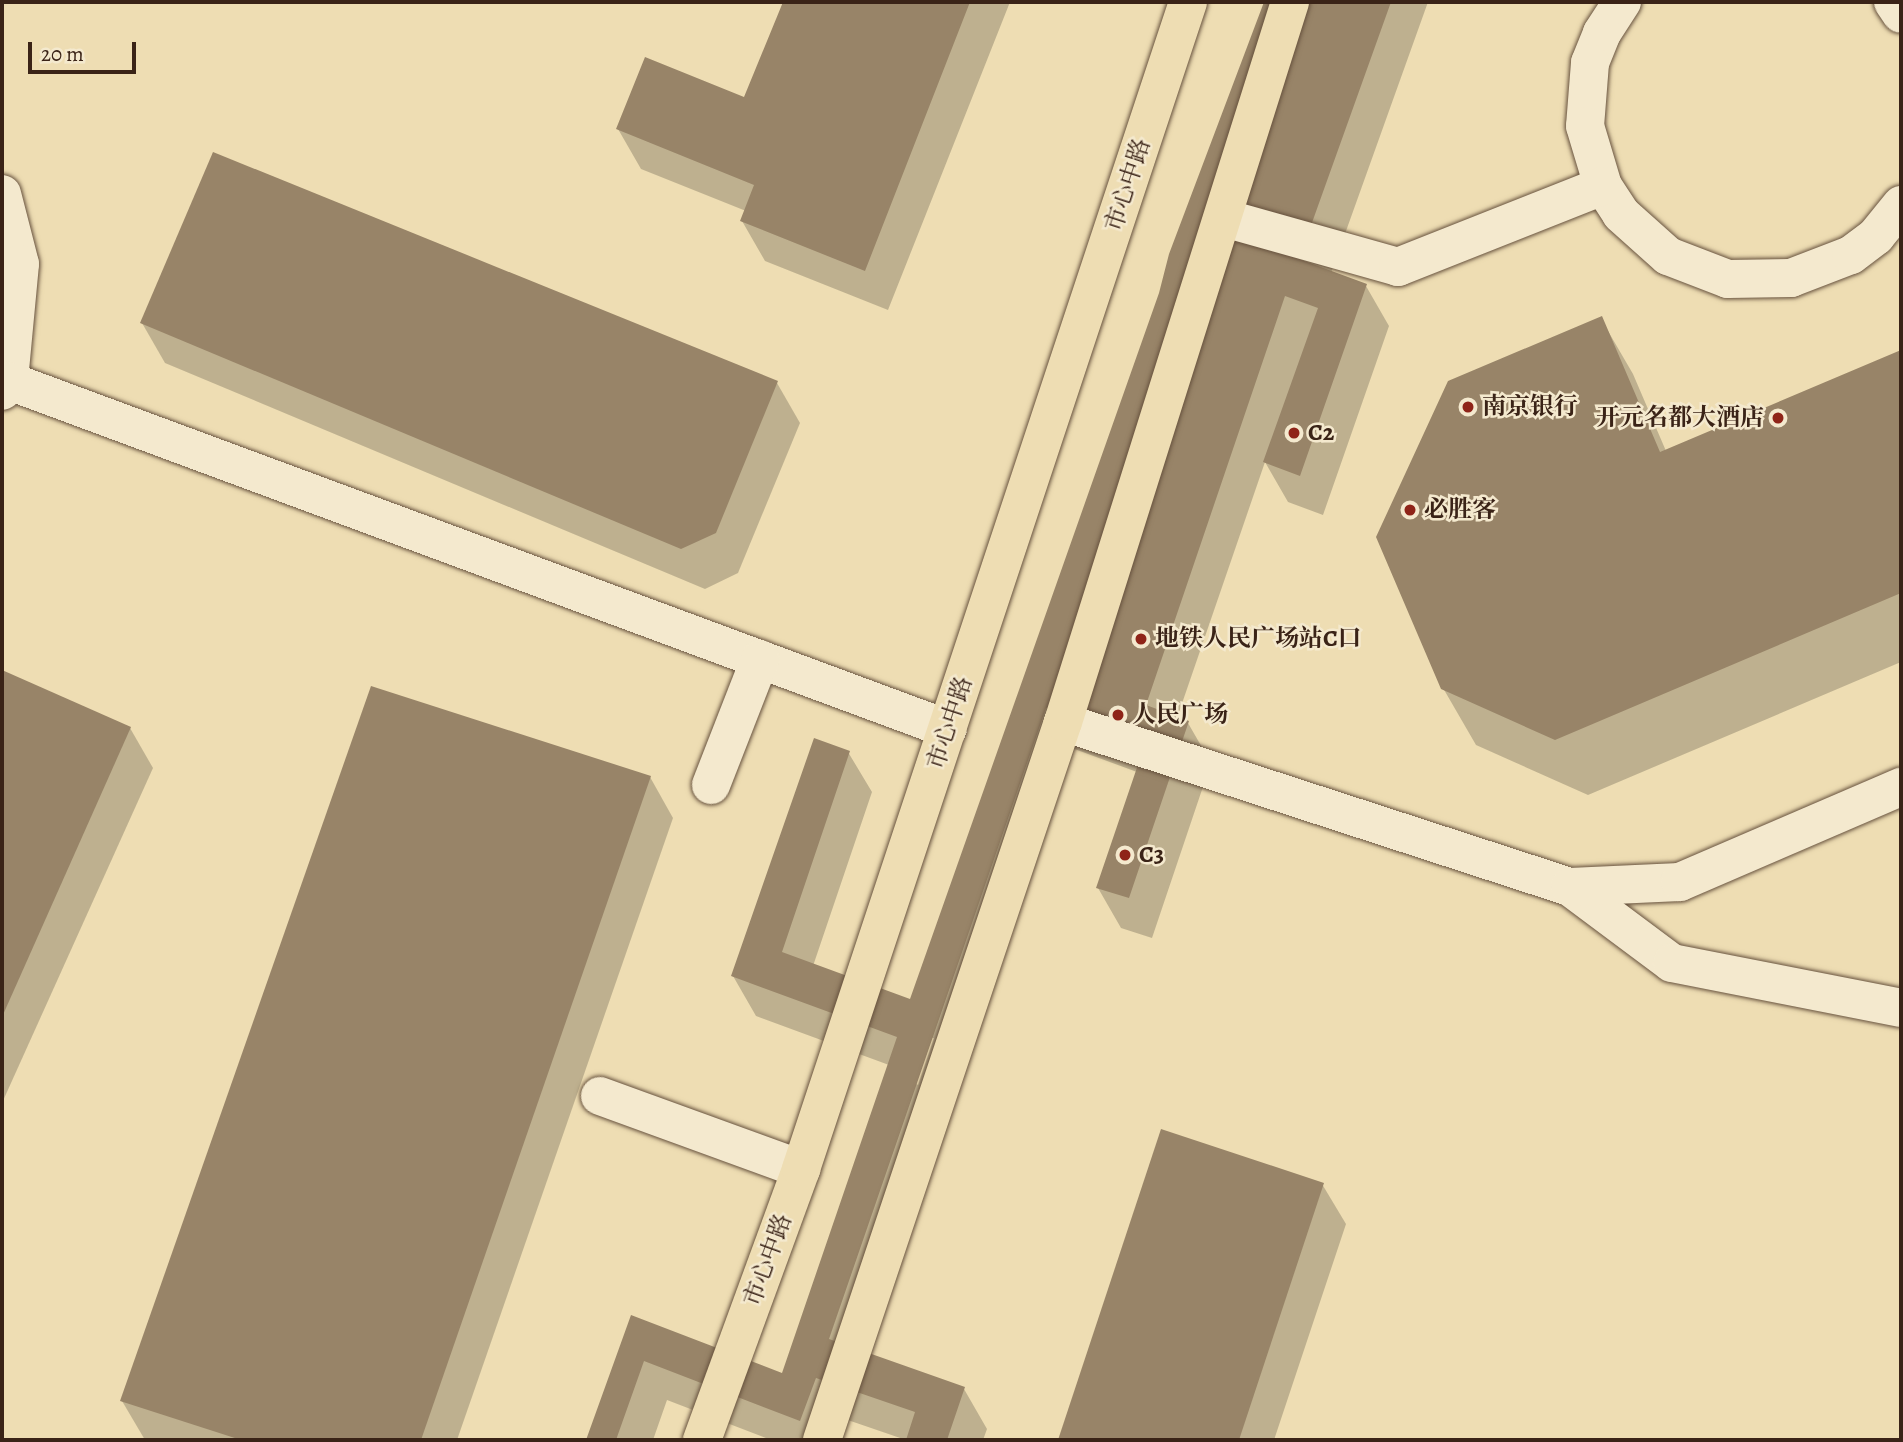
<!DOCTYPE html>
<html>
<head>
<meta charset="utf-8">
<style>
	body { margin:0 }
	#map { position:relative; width:1903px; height:1442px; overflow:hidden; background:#eeddb3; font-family:Alegreya,"Noto Serif SC",serif }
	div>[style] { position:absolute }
	.shadow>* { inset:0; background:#0003 }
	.building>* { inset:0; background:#988468 }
	.roads { filter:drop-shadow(0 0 2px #67523e) drop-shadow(0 0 2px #67523e) }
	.minor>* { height:38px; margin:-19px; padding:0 19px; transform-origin:19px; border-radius:19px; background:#f4e9ce }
	.major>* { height:38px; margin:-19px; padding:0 19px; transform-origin:19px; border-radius:19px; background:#eeddb3 }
	.dots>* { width:19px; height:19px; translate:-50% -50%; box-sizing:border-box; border:4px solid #f4e9ce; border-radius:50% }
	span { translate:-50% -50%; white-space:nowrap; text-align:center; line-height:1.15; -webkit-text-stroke:5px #f4e9ce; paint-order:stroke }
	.street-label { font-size:24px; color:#3a2317 }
	.poi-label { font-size:24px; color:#3a2317; font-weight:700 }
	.left { translate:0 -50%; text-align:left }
	.right { translate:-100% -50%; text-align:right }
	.frame { position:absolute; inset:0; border:4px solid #3a2317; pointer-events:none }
	.scale { position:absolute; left:28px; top:42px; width:108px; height:32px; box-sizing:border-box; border:4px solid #3a2317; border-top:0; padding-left:9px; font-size:21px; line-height:24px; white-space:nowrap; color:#3a2317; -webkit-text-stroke:5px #f4e9ce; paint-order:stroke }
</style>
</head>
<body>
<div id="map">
	<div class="shadow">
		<i style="clip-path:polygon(785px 2px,1010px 2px,888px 310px,765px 261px,742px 221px,746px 211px,641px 169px,618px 129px,745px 99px)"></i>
		<i style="clip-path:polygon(evenodd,1266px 2px,1428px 2px,1331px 273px,1366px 286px,1389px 326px,1323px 515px,1288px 502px,1265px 462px,1177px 718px,1188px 723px,1211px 763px,1152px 938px,1121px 928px,1098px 888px,1137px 772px,1069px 747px,860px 1352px,964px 1389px,987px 1429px,983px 1440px,906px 1440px,839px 1417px,830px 1440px,771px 1440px,667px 1400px,653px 1440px,588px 1440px,632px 1317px,783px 1375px,889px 1065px,756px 1016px,733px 976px,848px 752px,872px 792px,813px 966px,911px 1001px,1161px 293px,1171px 254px,1266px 2px,931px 1038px,934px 1038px,918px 1085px,915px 1083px,931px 1038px)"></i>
		<i style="clip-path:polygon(1601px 319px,1633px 374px,1666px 451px,1901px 352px,1901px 662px,1588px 795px,1476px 745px,1443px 688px)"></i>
		<i style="clip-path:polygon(142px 323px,777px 383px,800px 423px,738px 573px,705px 589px,165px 363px)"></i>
		<i style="clip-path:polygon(2px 672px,130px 728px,153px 768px,2px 1103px)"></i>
		<i style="clip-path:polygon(650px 777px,673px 818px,457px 1440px,145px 1440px,122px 1401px)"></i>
		<i style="clip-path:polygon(1162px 1131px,1322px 1184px,1346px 1224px,1274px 1440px,1060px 1440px)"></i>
	</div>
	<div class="building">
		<i style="clip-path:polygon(783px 2px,970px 2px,865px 271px,740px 221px,754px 185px,616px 129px,645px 57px,744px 97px)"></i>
		<i style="clip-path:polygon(1264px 2px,1391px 2px,1299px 259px,1367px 284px,1300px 476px,1263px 462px,1318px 308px,1285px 296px,1146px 705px,1189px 721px,1129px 898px,1096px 888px,1145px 744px,1046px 708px,829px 1339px,965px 1387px,947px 1440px,906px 1440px,915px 1412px,816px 1378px,800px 1421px,644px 1361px,616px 1440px,586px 1440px,631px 1315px,782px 1373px,897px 1037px,731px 976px,814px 738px,850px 751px,782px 952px,910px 999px,1159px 293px,1169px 254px)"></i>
		<i style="clip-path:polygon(213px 152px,778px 381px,716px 533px,681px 549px,140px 323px)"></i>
		<i style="clip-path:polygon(1602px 316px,1660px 452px,1901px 350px,1901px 593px,1555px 740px,1441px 689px,1376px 537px,1448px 381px)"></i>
		<i style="clip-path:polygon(2px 670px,131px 727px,2px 1017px)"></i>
		<i style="clip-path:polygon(371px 686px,651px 776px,421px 1440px,241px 1440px,120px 1401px)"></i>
		<i style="clip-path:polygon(1161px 1129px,1324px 1183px,1239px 1440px,1058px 1440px)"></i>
	</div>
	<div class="roads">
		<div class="minor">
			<i style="left:1622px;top:2px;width:37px;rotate:123deg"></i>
			<i style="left:1602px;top:33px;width:32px;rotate:112deg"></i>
			<i style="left:1590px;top:63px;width:63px;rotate:94.5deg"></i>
			<i style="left:1585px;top:126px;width:63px;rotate:73.3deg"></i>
			<i style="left:1603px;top:186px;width:33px;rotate:57deg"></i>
			<i style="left:1621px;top:214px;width:63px;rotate:41.8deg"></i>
			<i style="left:1668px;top:256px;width:64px;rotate:21deg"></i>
			<i style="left:1728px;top:279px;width:63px;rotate:-0.9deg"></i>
			<i style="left:1791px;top:278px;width:64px;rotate:-21deg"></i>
			<i style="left:1851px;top:255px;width:31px;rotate:-37deg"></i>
			<i style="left:1876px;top:236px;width:40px;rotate:-51deg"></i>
			<i style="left:1893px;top:2px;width:14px;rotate:56deg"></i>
			<i style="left:2px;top:194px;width:72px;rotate:75.6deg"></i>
			<i style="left:20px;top:264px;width:118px;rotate:95.4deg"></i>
			<i style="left:9px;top:381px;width:12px;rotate:125deg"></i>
			<i style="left:1224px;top:218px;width:181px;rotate:15.7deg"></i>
			<i style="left:1398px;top:267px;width:220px;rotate:-21.6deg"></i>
			<i style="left:9px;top:381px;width:1001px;rotate:20.34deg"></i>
			<i style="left:1063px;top:722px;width:533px;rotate:18.03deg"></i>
			<i style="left:1570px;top:887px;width:127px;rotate:36.7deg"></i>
			<i style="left:1672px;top:963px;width:233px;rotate:11.1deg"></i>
			<i style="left:711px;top:785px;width:135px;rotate:-68.7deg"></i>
			<i style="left:1570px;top:887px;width:110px;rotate:-2.6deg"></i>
			<i style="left:1680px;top:882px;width:241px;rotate:-23.3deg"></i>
			<i style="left:600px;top:1096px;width:214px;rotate:20deg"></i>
		</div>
		<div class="major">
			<i style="left:702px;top:1440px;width:289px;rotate:-69.9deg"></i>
			<i style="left:801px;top:1169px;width:1229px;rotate:-71.65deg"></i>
			<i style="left:822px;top:1440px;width:757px;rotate:-71.45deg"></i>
			<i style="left:1063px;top:722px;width:755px;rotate:-72.5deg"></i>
		</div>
	</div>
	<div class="dots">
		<i style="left:1468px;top:407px;background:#8f2418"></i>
		<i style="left:1778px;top:418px;background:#8f2418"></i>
		<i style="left:1294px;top:433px;background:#8f2418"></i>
		<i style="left:1410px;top:510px;background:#8f2418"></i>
		<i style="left:1141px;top:639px;background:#8f2418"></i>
		<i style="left:1118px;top:715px;background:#8f2418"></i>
		<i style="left:1125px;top:855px;background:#8f2418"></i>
	</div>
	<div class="street-label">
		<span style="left:1128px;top:185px;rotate:-72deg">市心中路</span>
		<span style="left:950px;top:723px;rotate:-72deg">市心中路</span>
		<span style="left:768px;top:1260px;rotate:-70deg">市心中路</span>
	</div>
	<div class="poi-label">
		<span class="left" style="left:1482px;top:407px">南京银行</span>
		<span class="right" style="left:1764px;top:418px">开元名都大酒店</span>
		<span class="left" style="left:1308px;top:433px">C2</span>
		<span class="left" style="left:1424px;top:510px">必胜客</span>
		<span class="left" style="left:1155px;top:639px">地铁人民广场站C口</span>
		<span class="left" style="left:1132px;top:715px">人民广场</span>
		<span class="left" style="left:1139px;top:855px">C3</span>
	</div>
	<div class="frame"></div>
	<div class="scale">20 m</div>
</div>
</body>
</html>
